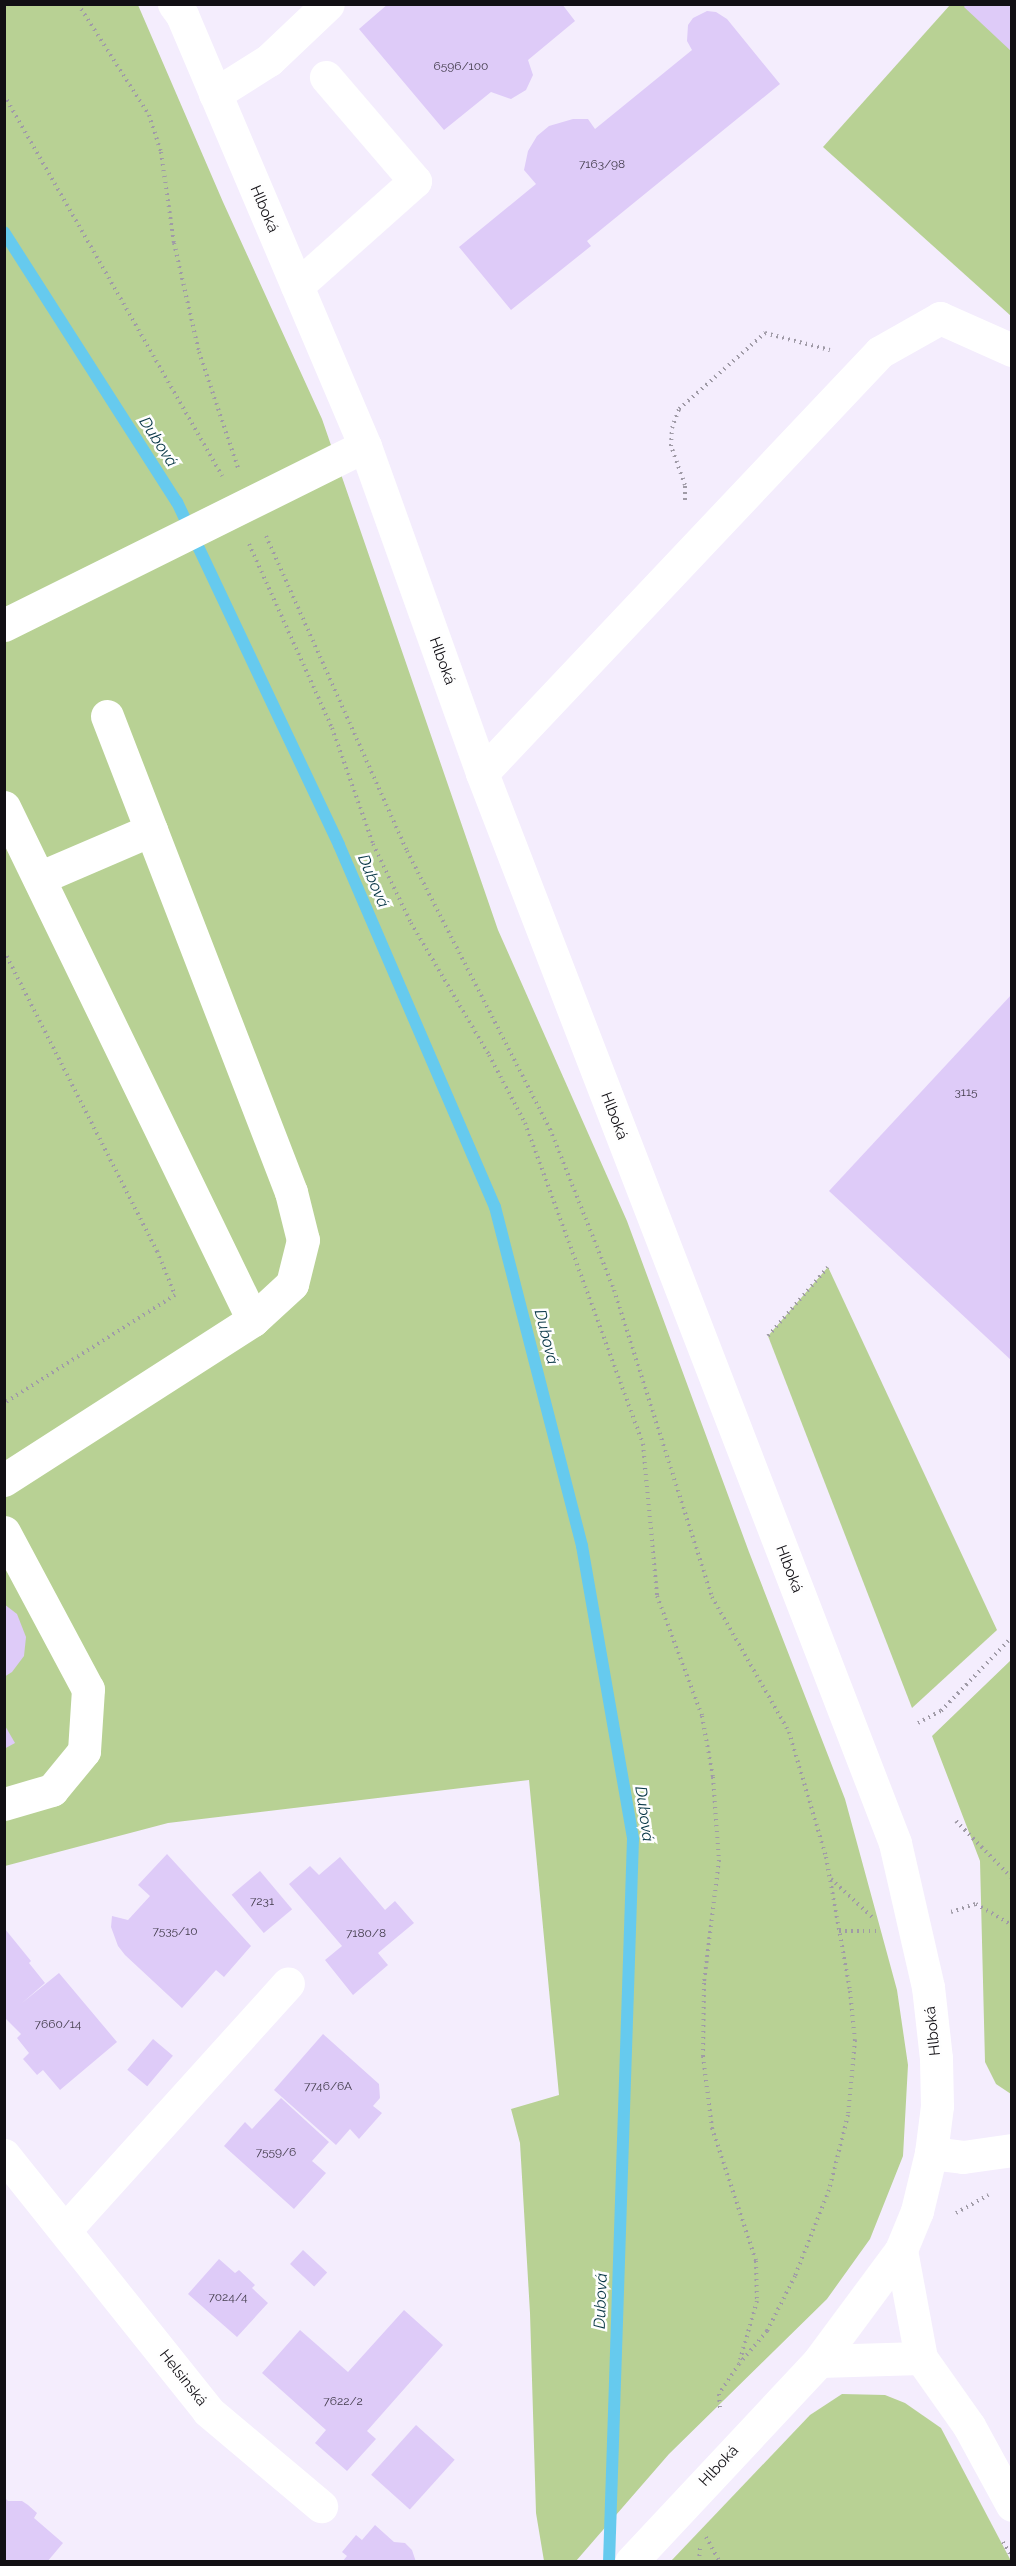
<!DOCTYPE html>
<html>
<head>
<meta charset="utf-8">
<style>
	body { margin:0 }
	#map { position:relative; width:1016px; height:2566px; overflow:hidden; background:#f4edfd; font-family:Raleway,sans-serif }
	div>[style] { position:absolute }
	.green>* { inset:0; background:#b8d194 }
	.stream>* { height:12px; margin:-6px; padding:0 6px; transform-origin:6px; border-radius:6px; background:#66caee }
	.building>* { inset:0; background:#decbf8; transform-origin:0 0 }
	.path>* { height:4px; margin-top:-2px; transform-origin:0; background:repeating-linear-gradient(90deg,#a09ba7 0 1.5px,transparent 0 6px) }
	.minor>* { height:33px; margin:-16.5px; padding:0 16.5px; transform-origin:16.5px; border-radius:16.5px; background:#fff }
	span { translate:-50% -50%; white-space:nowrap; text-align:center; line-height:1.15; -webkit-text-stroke:5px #fefefe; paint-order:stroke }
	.number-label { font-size:12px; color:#443e4d }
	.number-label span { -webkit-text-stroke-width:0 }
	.street-label { font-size:15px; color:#110f14 }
	.water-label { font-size:16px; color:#083746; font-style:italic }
	.frame { position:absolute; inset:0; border:6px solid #110f14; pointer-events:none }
</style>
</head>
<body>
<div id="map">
	<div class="green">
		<i style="clip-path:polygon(5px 5px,138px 5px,223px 202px,322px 419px,498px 930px,627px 1221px,749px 1552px,845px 1799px,897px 1990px,908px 2065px,903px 2156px,870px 2239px,827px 2299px,669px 2454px,576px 2561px,544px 2561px,536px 2513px,530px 2313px,520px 2143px,511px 2109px,559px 2095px,529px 1780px,168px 1823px,5px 1866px)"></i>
		<i style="clip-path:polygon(950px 5px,1011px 5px,1011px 316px,823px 147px)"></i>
		<i style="clip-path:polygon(828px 1267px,997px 1630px,912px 1708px,768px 1336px)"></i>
		<i style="clip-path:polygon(1011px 1660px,1011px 2094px,996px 2084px,985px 2062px,980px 1861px,932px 1736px)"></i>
		<i style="clip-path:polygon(842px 2394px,885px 2395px,905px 2403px,941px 2428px,1011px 2561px,671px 2561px,810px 2415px)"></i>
	</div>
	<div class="stream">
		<i style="left:4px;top:232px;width:321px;rotate:57.4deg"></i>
		<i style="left:177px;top:502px;width:379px;rotate:64.7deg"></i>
		<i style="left:339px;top:845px;width:394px;rotate:66.7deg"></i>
		<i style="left:495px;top:1207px;width:350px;rotate:75.6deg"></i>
		<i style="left:582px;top:1546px;width:297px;rotate:80.1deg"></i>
		<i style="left:633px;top:1839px;width:723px;rotate:91.9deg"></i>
	</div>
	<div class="building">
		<i style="clip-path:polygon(388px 4px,562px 4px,575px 21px,528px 60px,533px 75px,526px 90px,511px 99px,491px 92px,444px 130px,359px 29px)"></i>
		<i style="clip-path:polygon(966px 4px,1012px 4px,1012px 52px,964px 7px)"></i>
		<i style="clip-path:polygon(707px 11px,716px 12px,727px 19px,780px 84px,587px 241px,591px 246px,511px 310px,459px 247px,536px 184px,524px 170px,528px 151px,537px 136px,549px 126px,573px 119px,588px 119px,595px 129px,692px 50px,687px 41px,688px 25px,693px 18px)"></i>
		<i style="clip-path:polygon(1012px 994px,1012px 1361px,829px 1191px)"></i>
		<i style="clip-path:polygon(4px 1604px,17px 1614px,26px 1637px,24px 1656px,12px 1672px,4px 1677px)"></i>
		<i style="clip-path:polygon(4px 1724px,15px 1743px,4px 1749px)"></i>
		<i style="clip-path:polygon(167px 1854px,251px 1946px,224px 1977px,216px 1970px,182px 2008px,125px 1955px,118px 1946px,111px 1927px,112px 1916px,128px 1920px,150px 1896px,138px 1885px)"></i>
		<i style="clip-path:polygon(340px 1857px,385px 1910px,395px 1901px,414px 1923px,378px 1953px,388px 1965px,353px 1995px,325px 1960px,342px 1946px,289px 1884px,310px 1866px,319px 1875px)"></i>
		<i style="left:260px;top:1871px;width:50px;height:37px;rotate:50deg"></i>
		<i style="clip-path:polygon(5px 1929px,31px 1961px,29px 1963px,45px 1983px,22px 2003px,59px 1973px,117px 2042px,60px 2090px,43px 2070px,37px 2075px,23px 2059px,29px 2053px,17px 2038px,21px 2034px,4px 2017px)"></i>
		<i style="clip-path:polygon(323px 2034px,379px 2084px,380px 2098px,373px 2106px,382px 2113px,359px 2139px,350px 2129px,336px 2145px,274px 2090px)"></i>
		<i style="left:153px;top:2039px;width:26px;height:40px;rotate:40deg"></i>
		<i style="clip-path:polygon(281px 2098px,329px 2142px,312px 2161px,326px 2173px,294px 2209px,224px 2146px,245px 2122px,252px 2129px)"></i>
		<i style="left:303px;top:2250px;width:33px;height:19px;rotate:43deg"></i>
		<i style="clip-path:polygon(219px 2259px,235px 2273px,239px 2270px,255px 2285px,252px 2288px,268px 2303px,237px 2337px,188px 2294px)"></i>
		<i style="clip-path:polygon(404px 2310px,443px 2345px,367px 2431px,376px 2439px,347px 2471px,315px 2443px,326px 2430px,262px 2373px,300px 2330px,348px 2372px)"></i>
		<i style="left:416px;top:2425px;width:52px;height:67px;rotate:42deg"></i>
		<i style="clip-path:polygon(4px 2497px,8px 2501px,22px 2501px,28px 2505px,37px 2513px,34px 2518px,63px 2543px,47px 2562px,4px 2562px)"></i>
		<i style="clip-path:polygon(375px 2525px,394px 2542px,405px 2543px,412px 2550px,416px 2562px,342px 2562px,347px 2556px,342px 2552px,356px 2535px,362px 2540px)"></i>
	</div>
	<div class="path">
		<i style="left:78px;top:4px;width:132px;rotate:57.4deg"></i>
		<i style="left:149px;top:115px;width:39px;rotate:72deg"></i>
		<i style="left:161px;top:152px;width:92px;rotate:81.9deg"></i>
		<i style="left:174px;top:243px;width:112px;rotate:77.1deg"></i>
		<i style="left:199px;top:352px;width:122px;rotate:71.4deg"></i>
		<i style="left:4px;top:95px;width:439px;rotate:60.2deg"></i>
		<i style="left:685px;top:500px;width:15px;rotate:-90deg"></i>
		<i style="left:685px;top:485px;width:41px;rotate:-109.7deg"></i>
		<i style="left:671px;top:446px;width:18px;rotate:-87deg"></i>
		<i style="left:672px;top:428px;width:20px;rotate:-70deg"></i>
		<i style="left:679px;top:409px;width:115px;rotate:-41.5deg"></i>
		<i style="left:765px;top:333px;width:67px;rotate:14.7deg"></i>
		<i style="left:266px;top:536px;width:345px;rotate:65.9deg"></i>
		<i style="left:407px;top:851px;width:313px;rotate:62.8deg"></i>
		<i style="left:550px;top:1129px;width:173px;rotate:68.3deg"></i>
		<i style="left:614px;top:1290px;width:322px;rotate:72.3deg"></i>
		<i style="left:712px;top:1597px;width:155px;rotate:60.3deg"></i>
		<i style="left:789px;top:1732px;width:130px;rotate:73.5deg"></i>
		<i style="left:826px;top:1857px;width:136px;rotate:79.8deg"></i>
		<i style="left:850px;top:1991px;width:49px;rotate:84.2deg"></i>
		<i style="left:855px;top:2040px;width:75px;rotate:95.3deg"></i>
		<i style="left:848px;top:2115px;width:77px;rotate:104.2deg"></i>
		<i style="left:829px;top:2190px;width:92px;rotate:111.6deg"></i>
		<i style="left:795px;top:2276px;width:62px;rotate:117deg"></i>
		<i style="left:767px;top:2331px;width:43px;rotate:130.3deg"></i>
		<i style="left:739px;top:2364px;width:36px;rotate:124deg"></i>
		<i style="left:719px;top:2394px;width:16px;rotate:86deg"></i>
		<i style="left:249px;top:544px;width:202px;rotate:65.7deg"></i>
		<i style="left:332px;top:728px;width:123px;rotate:70.5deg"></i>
		<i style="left:373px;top:844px;width:88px;rotate:64.3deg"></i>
		<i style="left:411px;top:923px;width:153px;rotate:59.4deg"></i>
		<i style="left:489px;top:1055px;width:77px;rotate:62.1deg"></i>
		<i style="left:525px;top:1123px;width:342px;rotate:69.8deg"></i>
		<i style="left:643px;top:1444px;width:153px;rotate:84.7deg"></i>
		<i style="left:657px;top:1596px;width:128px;rotate:69.4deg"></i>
		<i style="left:702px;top:1716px;width:62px;rotate:79.8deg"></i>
		<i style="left:713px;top:1777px;width:83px;rotate:85.9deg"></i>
		<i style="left:719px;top:1860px;width:124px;rotate:97deg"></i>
		<i style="left:704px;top:1983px;width:73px;rotate:90.8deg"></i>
		<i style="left:703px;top:2056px;width:73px;rotate:82.9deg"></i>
		<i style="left:712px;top:2128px;width:140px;rotate:71.7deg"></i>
		<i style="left:756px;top:2261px;width:40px;rotate:88.6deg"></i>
		<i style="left:757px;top:2301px;width:61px;rotate:106.1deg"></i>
		<i style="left:4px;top:951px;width:337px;rotate:63deg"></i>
		<i style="left:157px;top:1251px;width:48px;rotate:67.8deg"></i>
		<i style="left:175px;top:1295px;width:202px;rotate:147.7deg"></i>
		<i style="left:768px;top:1336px;width:91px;rotate:-49deg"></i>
		<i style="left:918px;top:1723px;width:26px;rotate:-28deg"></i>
		<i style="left:941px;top:1711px;width:103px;rotate:-46.2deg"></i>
		<i style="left:956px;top:1821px;width:80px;rotate:45.5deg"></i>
		<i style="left:831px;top:1879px;width:56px;rotate:42.8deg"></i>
		<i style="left:951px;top:1912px;width:26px;rotate:-18deg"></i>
		<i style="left:976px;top:1904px;width:42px;rotate:30.3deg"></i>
		<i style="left:839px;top:1931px;width:38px"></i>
		<i style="left:956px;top:2213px;width:37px;rotate:-29deg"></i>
		<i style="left:706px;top:2537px;width:29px;rotate:61deg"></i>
		<i style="left:1003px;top:2542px;width:17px;rotate:59deg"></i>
		<i style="left:699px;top:2562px;width:15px;rotate:-86deg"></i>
	</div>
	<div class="minor">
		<i style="left:174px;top:4px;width:14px;rotate:54deg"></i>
		<i style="left:182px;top:15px;width:468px;rotate:67deg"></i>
		<i style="left:365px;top:446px;width:347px;rotate:70.3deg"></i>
		<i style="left:482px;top:773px;width:1147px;rotate:68.89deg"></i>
		<i style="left:895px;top:1843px;width:148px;rotate:77.1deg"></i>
		<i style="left:928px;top:1987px;width:71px;rotate:83.6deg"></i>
		<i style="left:936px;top:2058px;width:48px;rotate:88.8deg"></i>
		<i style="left:937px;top:2106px;width:47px;rotate:97.3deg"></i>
		<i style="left:931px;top:2153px;width:60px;rotate:103.6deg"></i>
		<i style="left:917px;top:2211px;width:42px;rotate:112.3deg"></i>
		<i style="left:901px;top:2250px;width:138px;rotate:126.5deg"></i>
		<i style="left:819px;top:2361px;width:275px;rotate:133.1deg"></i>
		<i style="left:215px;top:94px;width:64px;rotate:-32.2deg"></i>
		<i style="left:269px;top:60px;width:81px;rotate:-43.5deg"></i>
		<i style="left:297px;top:286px;width:158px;rotate:-41.7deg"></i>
		<i style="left:415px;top:181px;width:137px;rotate:-130.6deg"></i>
		<i style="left:4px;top:625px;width:403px;rotate:-26.4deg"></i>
		<i style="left:107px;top:716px;width:510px;rotate:68.87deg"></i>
		<i style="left:291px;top:1192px;width:49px;rotate:76deg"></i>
		<i style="left:303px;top:1240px;width:45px;rotate:104deg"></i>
		<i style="left:292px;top:1284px;width:53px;rotate:137.3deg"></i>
		<i style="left:482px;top:773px;width:579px;rotate:-46.61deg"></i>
		<i style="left:880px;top:352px;width:69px;rotate:-29.5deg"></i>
		<i style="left:940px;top:318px;width:79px;rotate:24deg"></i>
		<i style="left:4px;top:807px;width:570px;rotate:64.11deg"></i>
		<i style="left:253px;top:1320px;width:296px;rotate:147.3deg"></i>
		<i style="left:39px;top:878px;width:122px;rotate:-23.2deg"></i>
		<i style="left:4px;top:1532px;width:178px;rotate:61.9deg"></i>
		<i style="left:88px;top:1689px;width:62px;rotate:93.7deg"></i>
		<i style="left:84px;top:1751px;width:50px;rotate:129.4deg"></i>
		<i style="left:52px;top:1790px;width:50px;rotate:163.7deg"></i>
		<i style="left:931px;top:2153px;width:32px;rotate:7deg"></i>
		<i style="left:963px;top:2157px;width:49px;rotate:-8.1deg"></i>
		<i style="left:4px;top:2155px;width:327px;rotate:51.4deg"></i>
		<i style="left:208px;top:2411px;width:148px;rotate:40.1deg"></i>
		<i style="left:66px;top:2229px;width:331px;rotate:-47.9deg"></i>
		<i style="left:901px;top:2250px;width:110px;rotate:79.5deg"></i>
		<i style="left:819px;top:2361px;width:102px;rotate:-1.7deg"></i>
		<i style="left:921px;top:2358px;width:83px;rotate:54.8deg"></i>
		<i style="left:969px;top:2426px;width:90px;rotate:61.4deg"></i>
	</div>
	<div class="number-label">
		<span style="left:461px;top:67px">6596/100</span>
		<span style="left:602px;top:165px">7163/98</span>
		<span style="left:966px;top:1093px">3115</span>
		<span style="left:262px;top:1902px">7231</span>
		<span style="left:175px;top:1932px">7535/10</span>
		<span style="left:366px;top:1934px">7180/8</span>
		<span style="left:58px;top:2025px">7660/14</span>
		<span style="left:328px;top:2087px">7746/6A</span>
		<span style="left:276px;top:2153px">7559/6</span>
		<span style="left:228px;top:2298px">7024/4</span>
		<span style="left:343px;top:2402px">7622/2</span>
	</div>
	<div class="street-label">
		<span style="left:264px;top:209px;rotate:67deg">Hlboká</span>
		<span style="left:442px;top:661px;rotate:70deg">Hlboká</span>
		<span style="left:614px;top:1116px;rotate:69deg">Hlboká</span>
		<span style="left:789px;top:1569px;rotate:69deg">Hlboká</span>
		<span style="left:933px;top:2031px;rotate:-96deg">Hlboká</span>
		<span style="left:183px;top:2378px;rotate:52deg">Helsinská</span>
		<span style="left:719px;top:2466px;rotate:-47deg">Hlboká</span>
	</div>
	<div class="water-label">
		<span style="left:158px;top:442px;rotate:57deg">Dubová</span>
		<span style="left:373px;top:881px;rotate:67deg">Dubová</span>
		<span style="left:546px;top:1337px;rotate:76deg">Dubová</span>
		<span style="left:644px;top:1814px;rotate:82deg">Dubová</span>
		<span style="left:601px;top:2301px;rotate:-88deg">Dubová</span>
	</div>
	<div class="frame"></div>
</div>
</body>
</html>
